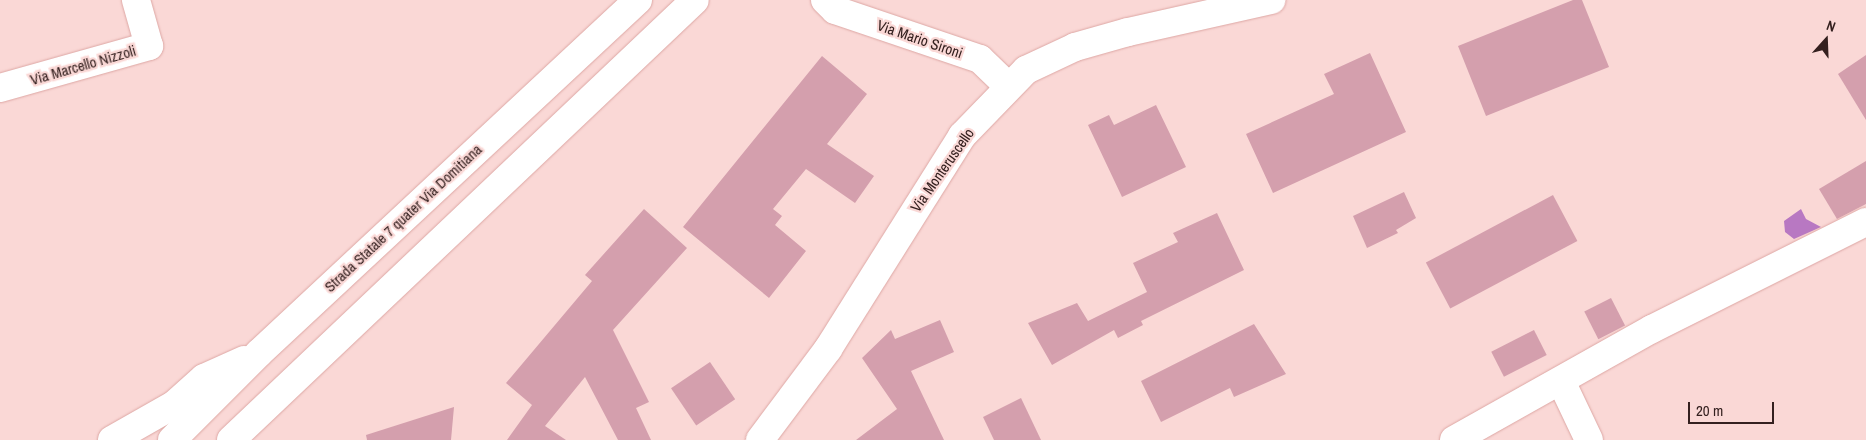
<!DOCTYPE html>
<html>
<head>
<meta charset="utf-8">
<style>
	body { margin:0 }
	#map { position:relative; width:1866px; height:440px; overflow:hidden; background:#fad8d6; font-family:"Archivo Narrow",sans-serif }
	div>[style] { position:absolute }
	.water>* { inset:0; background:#b878c2 }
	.building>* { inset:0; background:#d49fad; transform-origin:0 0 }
	.roads { filter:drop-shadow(0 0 1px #dda7a4) drop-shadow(0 0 1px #dda7a4) }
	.minor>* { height:28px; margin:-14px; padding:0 14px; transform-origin:14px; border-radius:14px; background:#fff }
	.tertiary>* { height:28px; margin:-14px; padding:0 14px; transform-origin:14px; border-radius:14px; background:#fff }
	.trunk>* { height:28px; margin:-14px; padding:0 14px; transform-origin:14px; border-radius:14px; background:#fff }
	span { translate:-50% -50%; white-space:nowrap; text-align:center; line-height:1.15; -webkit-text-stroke:4.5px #fad8d6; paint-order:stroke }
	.street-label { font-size:15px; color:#34201f }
	.north { position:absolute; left:1801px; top:15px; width:50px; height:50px; -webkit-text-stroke:4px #fad8d6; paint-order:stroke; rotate:20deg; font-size:14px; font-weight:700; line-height:20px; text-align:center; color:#34201f }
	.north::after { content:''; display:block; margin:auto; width:18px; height:22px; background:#34201f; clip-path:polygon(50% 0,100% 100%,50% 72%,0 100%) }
	.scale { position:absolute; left:1688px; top:402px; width:86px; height:22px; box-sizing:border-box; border:2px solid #34201f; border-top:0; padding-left:6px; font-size:15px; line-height:18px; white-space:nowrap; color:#34201f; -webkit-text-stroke:4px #fad8d6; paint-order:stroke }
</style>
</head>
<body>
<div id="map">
	<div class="water">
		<i style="clip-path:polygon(1801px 209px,1806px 219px,1821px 227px,1794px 239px,1785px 232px,1784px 221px)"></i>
	</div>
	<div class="building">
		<i style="clip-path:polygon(1573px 0,1582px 0,1609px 67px,1486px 116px,1458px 46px)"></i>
		<i style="clip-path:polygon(1370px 53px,1406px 132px,1273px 193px,1246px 134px,1334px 94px,1324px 74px)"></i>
		<i style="clip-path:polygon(1866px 55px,1866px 120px,1838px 74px)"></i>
		<i style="clip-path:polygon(822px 56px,867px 94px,827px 144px,874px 176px,855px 203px,806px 169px,773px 209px,782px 216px,775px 225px,806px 251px,769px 298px,683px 227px)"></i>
		<i style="clip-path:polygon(1156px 105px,1186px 167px,1122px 197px,1088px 125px,1109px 115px,1114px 125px)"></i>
		<i style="clip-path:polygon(1866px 161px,1866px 204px,1837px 219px,1819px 189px)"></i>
		<i style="clip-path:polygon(1404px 192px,1416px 218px,1396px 230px,1398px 233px,1367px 248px,1353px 216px)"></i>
		<i style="left:1553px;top:195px;width:52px;height:144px;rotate:62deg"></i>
		<i style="clip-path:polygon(644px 209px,687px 248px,613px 330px,649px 402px,636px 408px,651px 440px,618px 440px,585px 377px,545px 426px,566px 440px,507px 440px,532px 405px,506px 383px,592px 281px,585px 275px)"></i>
		<i style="clip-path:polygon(1217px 213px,1244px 270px,1141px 321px,1143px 325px,1118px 338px,1114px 330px,1052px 365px,1028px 323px,1077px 303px,1088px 321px,1147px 292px,1133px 263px,1178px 242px,1173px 233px)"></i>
		<i style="left:1611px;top:298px;width:31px;height:30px;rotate:63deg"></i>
		<i style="clip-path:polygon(940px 320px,954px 352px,911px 371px,944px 440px,856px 440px,897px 409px,862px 358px,891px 330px,895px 339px)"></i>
		<i style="clip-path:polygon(1254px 324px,1286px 374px,1234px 397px,1230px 388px,1161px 422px,1141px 381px)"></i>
		<i style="left:1534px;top:330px;width:28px;height:48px;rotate:63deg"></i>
		<i style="left:710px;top:362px;width:45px;height:47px;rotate:56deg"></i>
		<i style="clip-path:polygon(1021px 398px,1041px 440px,994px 440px,983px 417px)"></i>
		<i style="clip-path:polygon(454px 407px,451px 440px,367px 440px,366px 435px)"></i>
	</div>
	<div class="roads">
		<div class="minor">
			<i style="left:825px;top:0;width:14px;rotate:45deg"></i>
			<i style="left:835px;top:10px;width:153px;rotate:18.7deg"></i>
			<i style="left:980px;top:59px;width:40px;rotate:44deg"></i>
			<i style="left:0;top:88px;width:155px;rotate:-15.7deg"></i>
			<i style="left:149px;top:46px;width:48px;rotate:-105.8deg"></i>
			<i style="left:1561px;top:381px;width:65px;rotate:64.6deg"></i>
			<i style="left:1454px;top:440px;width:227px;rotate:-29.3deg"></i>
			<i style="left:1652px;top:329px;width:239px;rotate:-26.6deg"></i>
		</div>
		<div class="tertiary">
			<i style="left:760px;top:440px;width:114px;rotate:-53.2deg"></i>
			<i style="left:828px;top:349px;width:252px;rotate:-57.8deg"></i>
			<i style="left:962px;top:136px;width:92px;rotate:-45.9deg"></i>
			<i style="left:1026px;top:70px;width:54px;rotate:-25.1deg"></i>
			<i style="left:1075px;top:47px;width:55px;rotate:-15.8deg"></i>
			<i style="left:1128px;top:32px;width:147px;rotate:-12.6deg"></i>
		</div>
		<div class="trunk">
			<i style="left:112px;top:440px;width:73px;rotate:-29.7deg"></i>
			<i style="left:175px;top:404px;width:39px;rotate:-42deg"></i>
			<i style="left:204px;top:378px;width:44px;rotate:-24.2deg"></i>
			<i style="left:172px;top:440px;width:123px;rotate:-45deg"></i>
			<i style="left:259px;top:353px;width:518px;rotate:-42.97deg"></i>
			<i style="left:231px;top:440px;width:639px;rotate:-43.48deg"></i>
		</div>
	</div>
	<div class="street-label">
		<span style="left:920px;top:39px;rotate:19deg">Via Mario Sironi</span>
		<span style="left:83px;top:65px;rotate:-16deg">Via Marcello Nizzoli</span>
		<span style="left:942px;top:170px;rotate:-55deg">Via Monteruscello</span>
		<span style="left:403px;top:218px;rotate:-43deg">Strada Statale 7 quater Via Domitiana</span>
	</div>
	<div class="north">N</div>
	<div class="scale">20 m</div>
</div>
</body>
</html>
